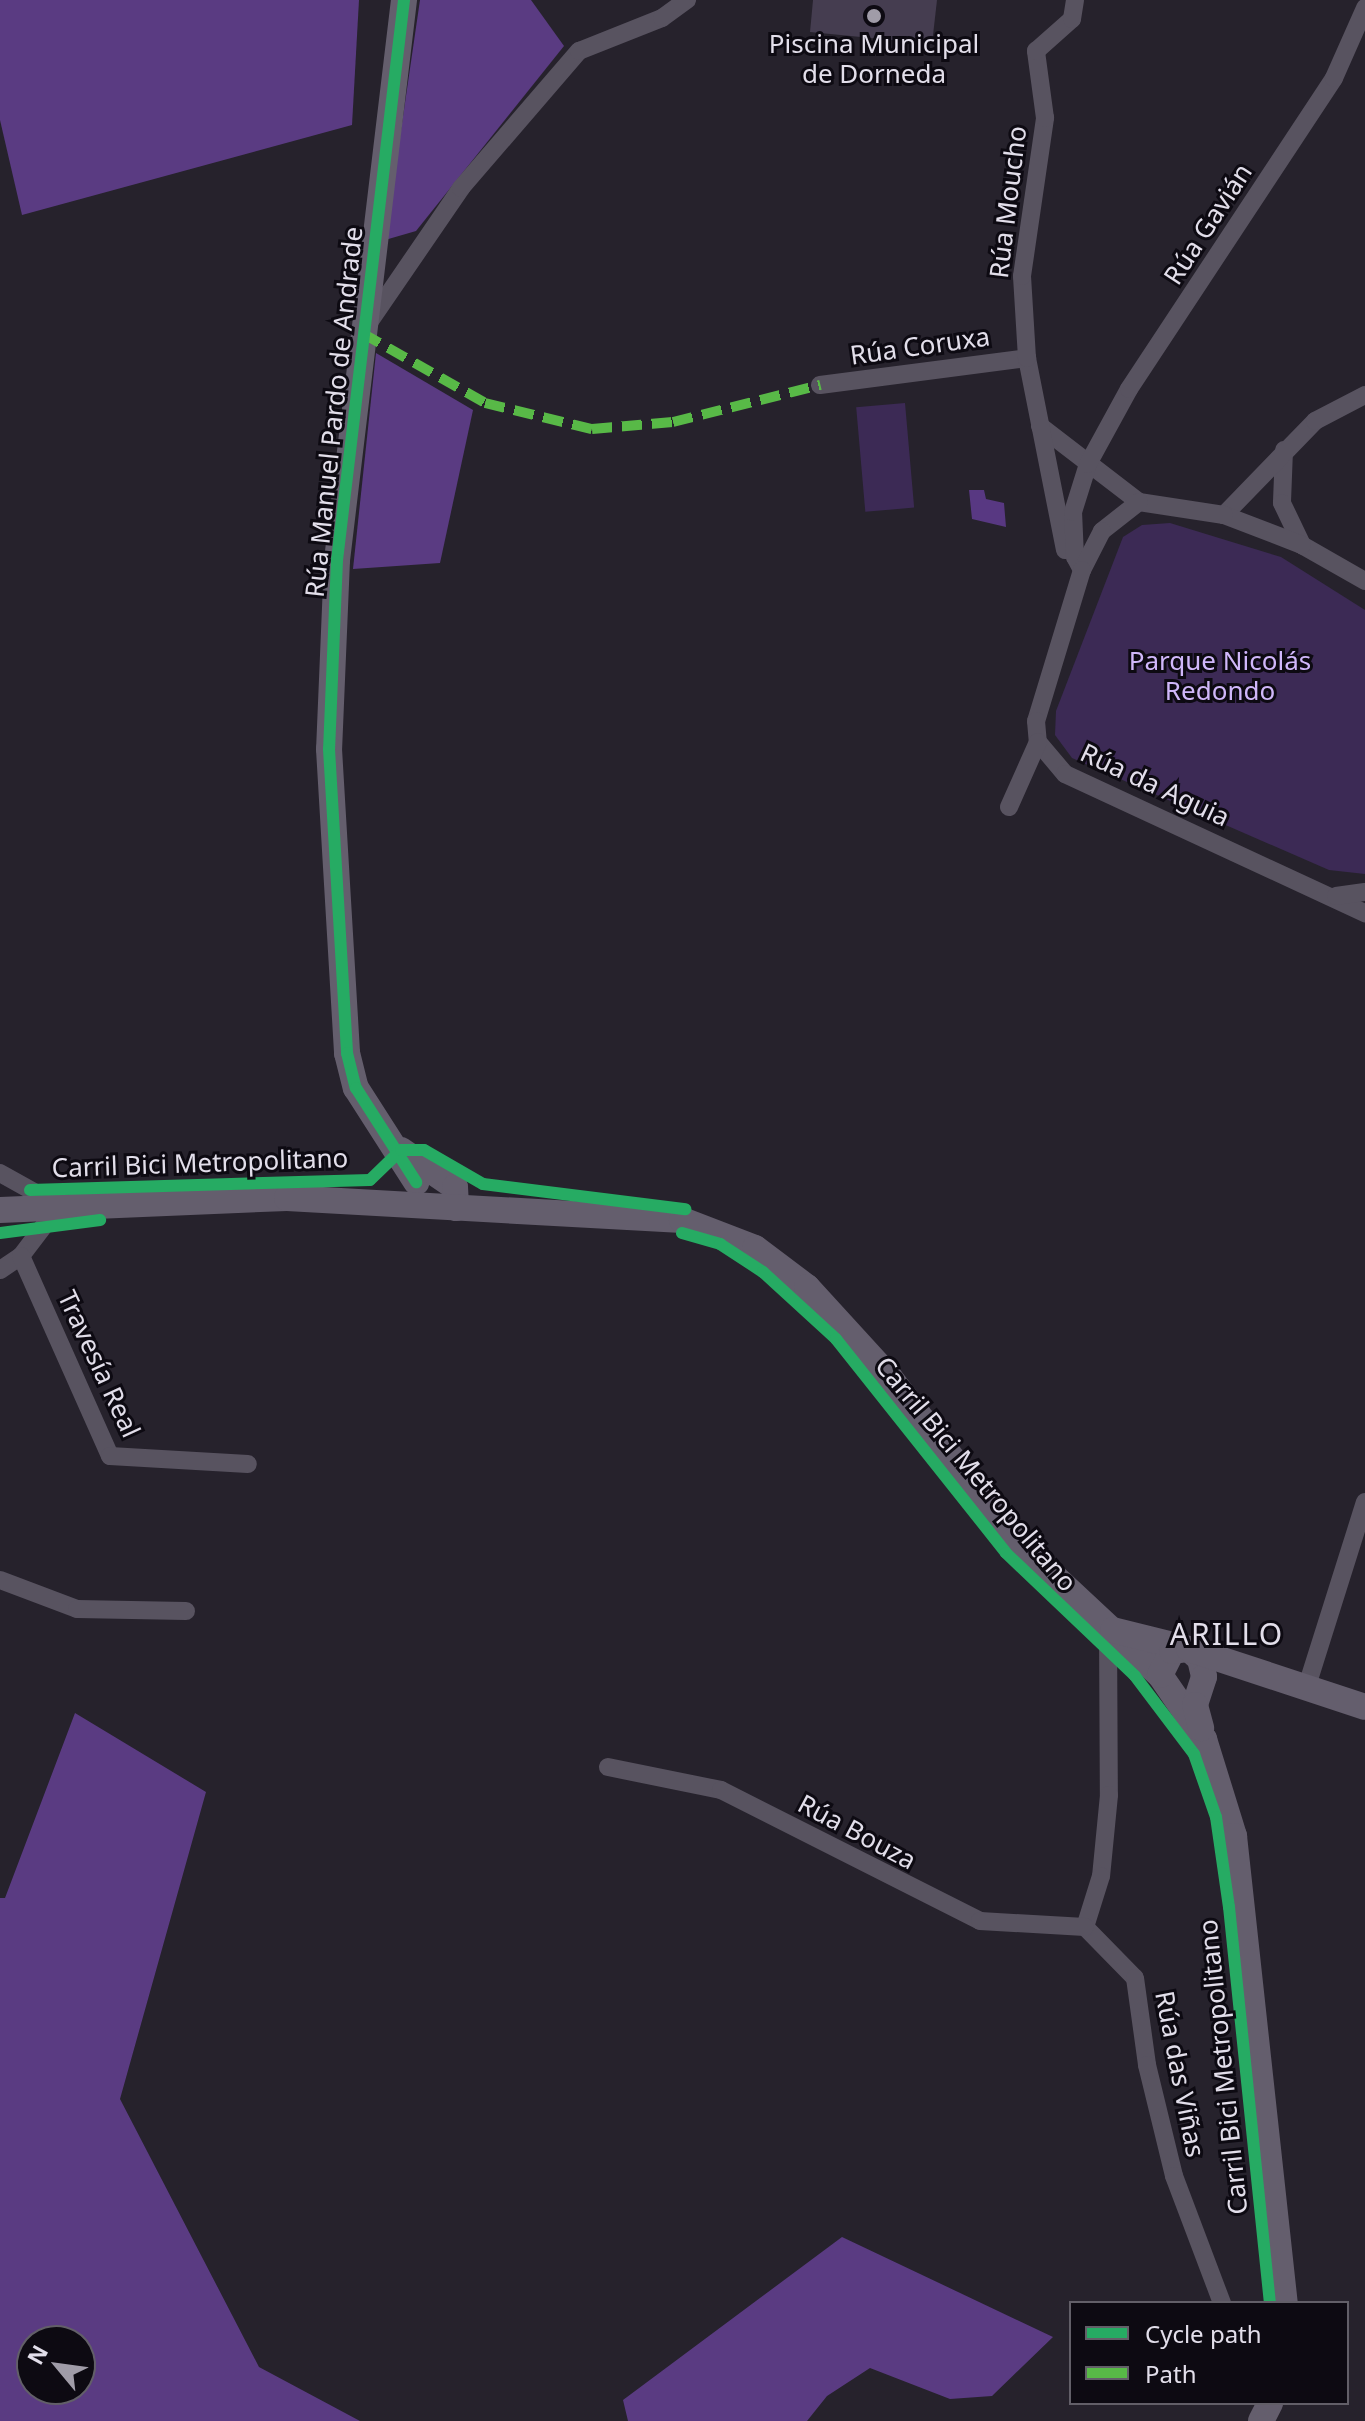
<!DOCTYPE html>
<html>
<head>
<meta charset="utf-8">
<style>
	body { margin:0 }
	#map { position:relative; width:1365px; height:2421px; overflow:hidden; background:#26222c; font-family:"Noto Sans",sans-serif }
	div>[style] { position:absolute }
	.green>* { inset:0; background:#3c2a55; transform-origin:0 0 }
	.forest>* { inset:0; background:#5a3b82 }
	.water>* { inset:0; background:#583882 }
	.building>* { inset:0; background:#453d50 }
	.street>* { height:18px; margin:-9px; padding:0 9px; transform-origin:9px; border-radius:9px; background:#585360 }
	.secondary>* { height:26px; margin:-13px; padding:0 13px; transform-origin:13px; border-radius:13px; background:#645e6d }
	.quiet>* { height:10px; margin-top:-5px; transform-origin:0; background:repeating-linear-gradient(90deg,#58b947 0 20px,transparent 0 30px) }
	.cycleway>* { height:12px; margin:-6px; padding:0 6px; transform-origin:6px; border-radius:6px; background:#26ab63 }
	.dots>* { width:22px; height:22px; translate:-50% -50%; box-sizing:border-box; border:4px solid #0d0a12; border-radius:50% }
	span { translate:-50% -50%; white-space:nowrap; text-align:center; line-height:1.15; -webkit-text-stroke:6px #0d0a12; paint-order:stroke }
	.poi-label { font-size:26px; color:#e2deea }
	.street-label { font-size:26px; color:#e2deea }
	.park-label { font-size:26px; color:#d0b7fa }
	.quarter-label { font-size:30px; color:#e2deea; letter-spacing:2px }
	.legend { position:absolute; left:1069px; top:2301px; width:280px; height:104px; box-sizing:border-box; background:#0d0a12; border:2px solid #625f68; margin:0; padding:10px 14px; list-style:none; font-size:24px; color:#e2deea }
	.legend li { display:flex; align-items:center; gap:16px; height:40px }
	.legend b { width:40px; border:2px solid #625f68 }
	.north { position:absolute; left:16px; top:2325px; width:80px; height:80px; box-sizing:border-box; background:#0d0a12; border:2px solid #625f68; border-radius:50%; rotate:299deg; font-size:22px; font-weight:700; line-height:32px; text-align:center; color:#e2deea }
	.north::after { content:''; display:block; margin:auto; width:28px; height:36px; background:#a09ca8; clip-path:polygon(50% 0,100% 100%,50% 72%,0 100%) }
</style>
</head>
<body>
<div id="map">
	<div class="green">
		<i style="left:905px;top:403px;width:105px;height:49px;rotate:85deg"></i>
		<i style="clip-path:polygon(1170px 523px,1281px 557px,1365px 610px,1365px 874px,1329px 870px,1072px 758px,1055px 735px,1056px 711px,1123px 537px,1142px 525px)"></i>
	</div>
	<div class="forest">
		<i style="clip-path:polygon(0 0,359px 0,352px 125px,22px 215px,0 120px)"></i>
		<i style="clip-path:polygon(420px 0,531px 0,564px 46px,416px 231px,385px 240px)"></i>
		<i style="clip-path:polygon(376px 353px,473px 410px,440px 563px,353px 569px)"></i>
		<i style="clip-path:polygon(evenodd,75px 1713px,206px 1792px,120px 2099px,259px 2367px,360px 2421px,0 2421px,0 1898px,5px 1898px,75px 1713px,32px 2341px,80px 2341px,80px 2389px,32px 2389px,32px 2341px)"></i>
		<i style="clip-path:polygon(842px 2237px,1053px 2337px,992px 2396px,950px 2399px,870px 2368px,827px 2396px,807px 2421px,628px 2421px,623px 2400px)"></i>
	</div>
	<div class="water">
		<i style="clip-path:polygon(969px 490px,984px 490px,986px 499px,1004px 503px,1006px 527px,972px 519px)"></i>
	</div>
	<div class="building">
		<i style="clip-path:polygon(813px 0,937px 0,932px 44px,810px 32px)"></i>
	</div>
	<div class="street">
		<i style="left:368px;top:324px;width:165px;rotate:-55.6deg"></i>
		<i style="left:461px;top:188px;width:181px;rotate:-49.3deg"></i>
		<i style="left:579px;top:51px;width:89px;rotate:-21.7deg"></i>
		<i style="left:662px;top:18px;width:31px;rotate:-36deg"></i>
		<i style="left:820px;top:385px;width:209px;rotate:-7.4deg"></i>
		<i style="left:1040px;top:426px;width:125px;rotate:37.5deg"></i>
		<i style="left:1284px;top:450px;width:53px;rotate:92.2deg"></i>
		<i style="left:1282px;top:503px;width:47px;rotate:64.5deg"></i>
		<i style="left:1224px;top:515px;width:131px;rotate:-45.9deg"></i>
		<i style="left:1315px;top:421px;width:56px;rotate:-27.5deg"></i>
		<i style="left:1065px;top:550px;width:196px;rotate:-101.2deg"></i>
		<i style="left:1027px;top:358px;width:82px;rotate:-93.5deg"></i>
		<i style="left:1022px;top:276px;width:160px;rotate:-81.7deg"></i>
		<i style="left:1045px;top:118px;width:68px;rotate:-97.7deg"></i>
		<i style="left:1036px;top:51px;width:48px;rotate:-41.6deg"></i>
		<i style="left:1072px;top:19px;width:19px;rotate:-81deg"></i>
		<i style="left:1082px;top:570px;width:15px;rotate:-118deg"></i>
		<i style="left:1075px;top:557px;width:45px;rotate:-92.5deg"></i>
		<i style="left:1073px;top:512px;width:50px;rotate:-72.6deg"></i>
		<i style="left:1088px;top:464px;width:85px;rotate:-61.3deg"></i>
		<i style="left:1129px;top:389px;width:372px;rotate:-56.6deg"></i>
		<i style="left:1334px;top:78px;width:77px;rotate:-66.1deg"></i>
		<i style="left:1365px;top:581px;width:73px;rotate:-150.3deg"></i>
		<i style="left:1302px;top:545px;width:84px;rotate:-159deg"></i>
		<i style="left:1224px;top:515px;width:86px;rotate:-171.3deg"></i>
		<i style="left:1139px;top:502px;width:47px;rotate:141.9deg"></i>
		<i style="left:1102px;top:531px;width:44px;rotate:117.1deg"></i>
		<i style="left:1082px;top:570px;width:158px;rotate:106.9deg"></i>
		<i style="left:1036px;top:721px;width:21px;rotate:85deg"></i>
		<i style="left:1038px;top:742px;width:42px;rotate:49.8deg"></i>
		<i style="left:1065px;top:774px;width:331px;rotate:24.9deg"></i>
		<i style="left:1009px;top:807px;width:71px;rotate:-66deg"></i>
		<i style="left:1336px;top:896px;width:29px;rotate:-8deg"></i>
		<i style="left:0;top:1173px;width:68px;rotate:29.2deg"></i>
		<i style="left:59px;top:1206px;width:63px;rotate:127.2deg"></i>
		<i style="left:21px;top:1256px;width:25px;rotate:146deg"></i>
		<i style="left:21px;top:1256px;width:219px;rotate:66deg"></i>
		<i style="left:110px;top:1456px;width:138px;rotate:3.3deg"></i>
		<i style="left:0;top:1580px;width:82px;rotate:20.6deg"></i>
		<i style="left:77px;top:1609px;width:109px;rotate:1.1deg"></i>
		<i style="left:1108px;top:1629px;width:166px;rotate:89.7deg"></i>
		<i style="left:1109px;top:1795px;width:81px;rotate:95.6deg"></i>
		<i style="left:1101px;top:1876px;width:53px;rotate:107.4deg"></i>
		<i style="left:1085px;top:1927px;width:71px;rotate:45.6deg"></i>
		<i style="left:1135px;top:1978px;width:88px;rotate:82.1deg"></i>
		<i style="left:1147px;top:2065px;width:114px;rotate:76.3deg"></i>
		<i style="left:1174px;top:2176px;width:136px;rotate:69.3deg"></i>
		<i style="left:1306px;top:1689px;width:196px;rotate:-72.5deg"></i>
		<i style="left:608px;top:1767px;width:115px;rotate:11.5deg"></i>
		<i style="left:721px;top:1790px;width:290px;rotate:26.8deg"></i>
		<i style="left:980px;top:1921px;width:105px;rotate:3.3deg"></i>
	</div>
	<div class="secondary">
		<i style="left:404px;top:0;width:564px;rotate:96.82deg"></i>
		<i style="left:337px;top:560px;width:189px;rotate:92.4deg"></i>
		<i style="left:329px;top:749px;width:305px;rotate:86.6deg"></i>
		<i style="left:347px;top:1053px;width:36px;rotate:76deg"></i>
		<i style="left:356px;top:1088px;width:112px;rotate:57.4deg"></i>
		<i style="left:401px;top:1150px;width:65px;rotate:34.4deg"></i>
		<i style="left:455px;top:1187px;width:21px;rotate:87deg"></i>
		<i style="left:0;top:1210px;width:287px;rotate:-2.4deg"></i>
		<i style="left:287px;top:1198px;width:396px;rotate:3.2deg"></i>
		<i style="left:682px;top:1220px;width:78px;rotate:21deg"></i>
		<i style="left:755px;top:1248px;width:65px;rotate:36.9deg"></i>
		<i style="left:807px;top:1287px;width:123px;rotate:47.6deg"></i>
		<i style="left:890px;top:1378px;width:205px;rotate:52.3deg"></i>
		<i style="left:1015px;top:1540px;width:198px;rotate:43deg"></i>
		<i style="left:1160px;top:1675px;width:78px;rotate:55.5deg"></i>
		<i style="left:1204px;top:1739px;width:102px;rotate:72.8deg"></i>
		<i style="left:1234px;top:1836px;width:470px;rotate:83.8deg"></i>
		<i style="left:1113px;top:1630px;width:78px;rotate:14deg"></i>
		<i style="left:1189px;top:1649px;width:15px;rotate:42deg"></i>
		<i style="left:1200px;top:1659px;width:18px;rotate:77deg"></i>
		<i style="left:1204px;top:1677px;width:29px;rotate:108deg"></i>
		<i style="left:1195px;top:1705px;width:24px;rotate:75deg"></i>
		<i style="left:1160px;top:1675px;width:27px;rotate:-63deg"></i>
		<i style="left:1172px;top:1651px;width:17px;rotate:-7deg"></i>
		<i style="left:1189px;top:1649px;width:185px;rotate:18.2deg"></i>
		<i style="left:1261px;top:2421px;width:20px;rotate:-63deg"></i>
	</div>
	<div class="quiet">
		<i style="left:362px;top:333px;width:142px;rotate:29.6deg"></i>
		<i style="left:485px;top:403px;width:110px;rotate:13.7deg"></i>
		<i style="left:592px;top:429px;width:81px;rotate:-4.9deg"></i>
		<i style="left:673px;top:422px;width:152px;rotate:-14.1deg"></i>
	</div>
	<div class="cycleway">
		<i style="left:404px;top:0;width:564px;rotate:96.82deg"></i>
		<i style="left:337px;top:560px;width:189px;rotate:92.4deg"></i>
		<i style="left:329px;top:749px;width:305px;rotate:86.6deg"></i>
		<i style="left:347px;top:1053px;width:36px;rotate:76deg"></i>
		<i style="left:356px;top:1088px;width:112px;rotate:57.4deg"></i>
		<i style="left:30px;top:1190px;width:340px;rotate:-1.7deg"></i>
		<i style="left:370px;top:1180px;width:43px;rotate:-44.1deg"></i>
		<i style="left:401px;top:1150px;width:23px"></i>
		<i style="left:424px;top:1150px;width:68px;rotate:30deg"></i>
		<i style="left:483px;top:1184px;width:204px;rotate:7.1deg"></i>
		<i style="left:0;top:1233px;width:101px;rotate:-7.4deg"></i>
		<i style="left:682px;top:1233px;width:40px;rotate:16deg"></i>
		<i style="left:720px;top:1244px;width:51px;rotate:33.1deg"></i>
		<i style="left:763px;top:1272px;width:99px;rotate:42.5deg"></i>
		<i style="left:836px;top:1339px;width:273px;rotate:51.5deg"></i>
		<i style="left:1006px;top:1553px;width:178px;rotate:43.6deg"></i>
		<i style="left:1135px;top:1676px;width:98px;rotate:52.9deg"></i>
		<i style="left:1194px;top:1754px;width:67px;rotate:70.8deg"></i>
		<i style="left:1216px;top:1817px;width:91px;rotate:81.8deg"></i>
		<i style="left:1229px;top:1907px;width:398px;rotate:84.1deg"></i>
	</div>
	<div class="dots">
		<i style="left:874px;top:16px;background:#a09ca8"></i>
	</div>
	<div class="poi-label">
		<span style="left:874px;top:59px">Piscina Municipal<br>de Dorneda</span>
	</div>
	<div class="street-label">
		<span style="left:1008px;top:202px;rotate:-83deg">Rúa Moucho</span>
		<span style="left:1208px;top:224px;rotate:-57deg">Rúa Gavián</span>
		<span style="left:920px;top:346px;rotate:-8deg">Rúa Coruxa</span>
		<span style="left:334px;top:412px;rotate:-84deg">Rúa Manuel Pardo de Andrade</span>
		<span style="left:1155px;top:785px;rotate:25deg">Rúa da Aguia</span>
		<span style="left:200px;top:1163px;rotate:-2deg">Carril Bici Metropolitano</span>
		<span style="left:99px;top:1364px;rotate:65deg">Travesía Real</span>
		<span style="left:976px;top:1474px;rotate:50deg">Carril Bici Metropolitano</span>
		<span style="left:857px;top:1832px;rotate:28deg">Rúa Bouza</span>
		<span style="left:1223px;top:2067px;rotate:-96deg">Carril Bici Metropolitano</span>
		<span style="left:1180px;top:2074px;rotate:79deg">Rúa das Viñas</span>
	</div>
	<div class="park-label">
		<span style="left:1220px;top:676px">Parque Nicolás<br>Redondo</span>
	</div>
	<div class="quarter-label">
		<span style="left:1227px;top:1634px">ARILLO</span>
	</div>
	<ul class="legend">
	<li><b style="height:10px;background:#26ab63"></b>Cycle path</li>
	<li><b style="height:10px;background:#58b947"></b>Path</li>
	</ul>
	<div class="north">N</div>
</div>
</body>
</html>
